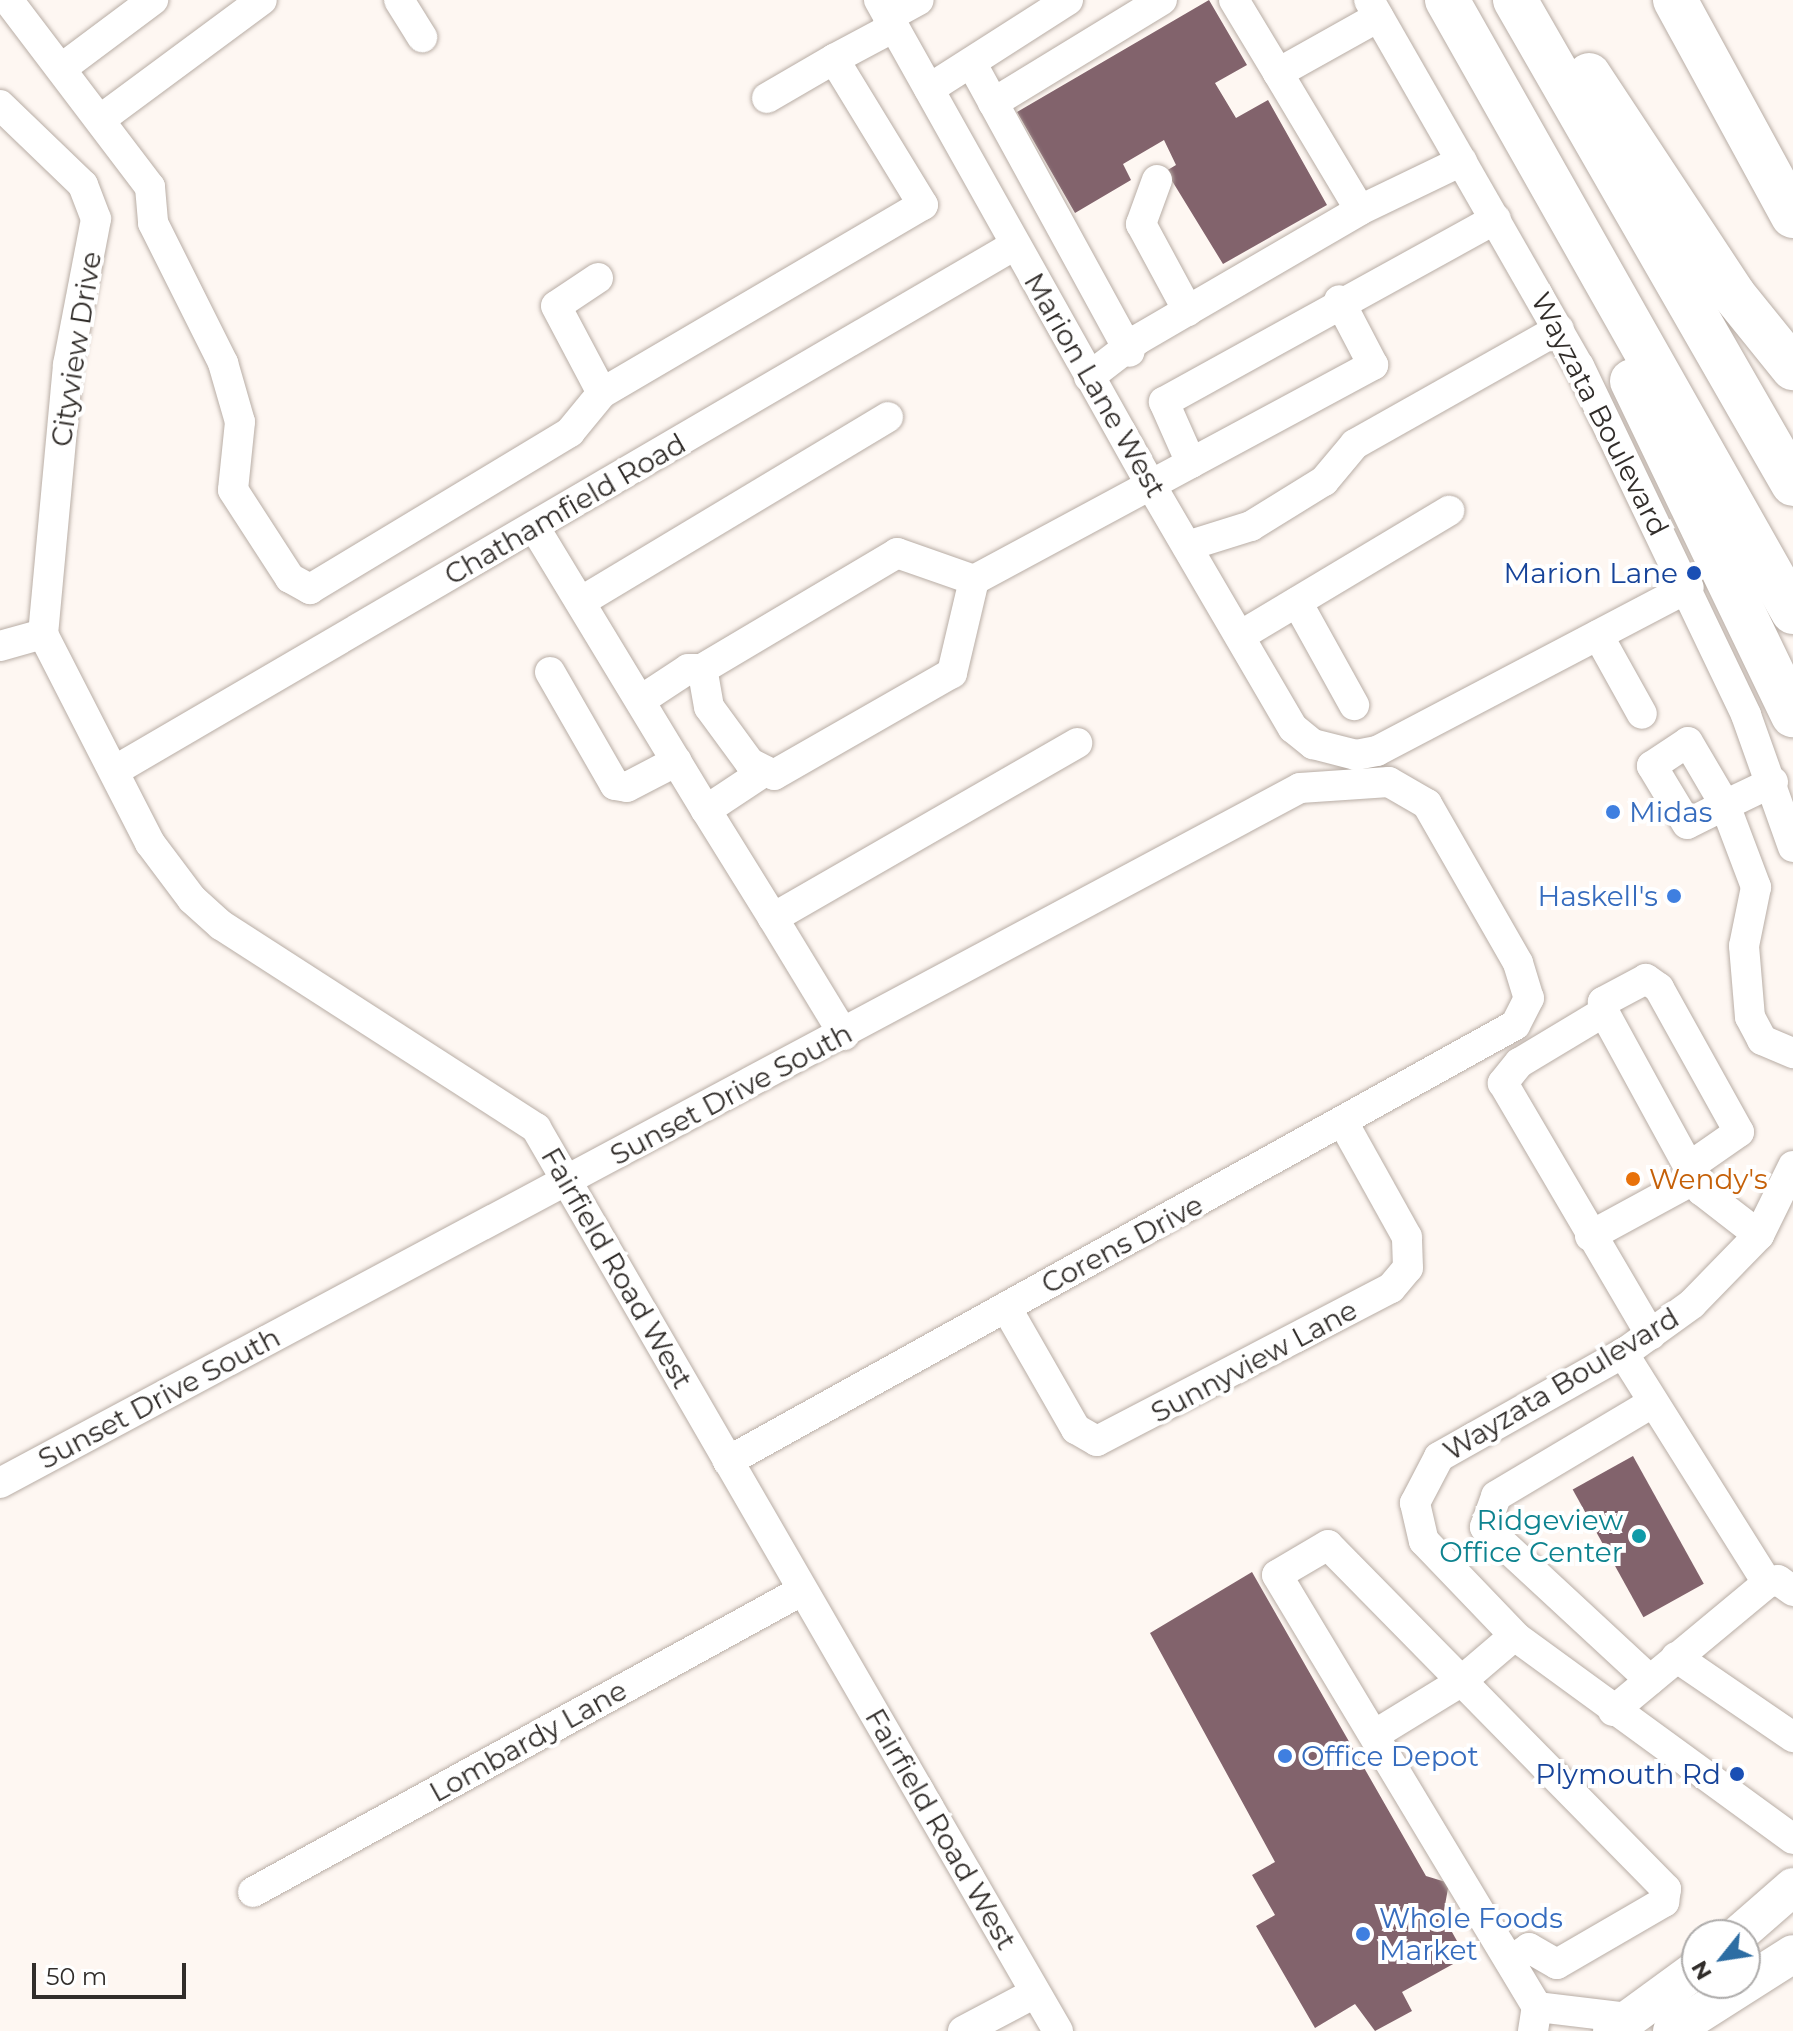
<!DOCTYPE html>
<html>
<head>
<meta charset="utf-8">
<style>
	body { margin:0 }
	#map { position:relative; width:1793px; height:2031px; overflow:hidden; background:#fef7f2; font-family:Montserrat,sans-serif }
	div>[style] { position:absolute }
	.building>* { inset:0; background:#82636c; transform-origin:0 0 }
	.roads { filter:drop-shadow(0 0 2px #b8ada5) drop-shadow(0 0 2px #b8ada5) }
	.minor>* { height:30px; margin:-15px; padding:0 15px; transform-origin:15px; border-radius:15px; background:#fff }
	.major>* { height:38px; margin:-19px; padding:0 19px; transform-origin:19px; border-radius:19px; background:#fff }
	.highway>* { height:44px; margin:-22px; padding:0 22px; transform-origin:22px; border-radius:22px; background:#fff }
	.dots>* { width:22px; height:22px; translate:-50% -50%; box-sizing:border-box; border:4px solid #fff; border-radius:50% }
	span { translate:-50% -50%; white-space:nowrap; text-align:center; line-height:1.15; -webkit-text-stroke:8px #fff; paint-order:stroke }
	.street-label { font-size:28px; color:#312d2a }
	.transit-label { font-size:28px; color:#164399 }
	.right { translate:-100% -50%; text-align:right }
	.shop-label { font-size:28px; color:#366cbe }
	.left { translate:0 -50%; text-align:left }
	.food-label { font-size:28px; color:#c56008 }
	.culture-label { font-size:28px; color:#0d838f }
	.north { position:absolute; left:1681px; top:1919px; width:80px; height:80px; box-sizing:border-box; background:#fff; border:2px solid #adabaa; border-radius:50%; rotate:240deg; font-size:22px; font-weight:700; line-height:32px; text-align:center; color:#312d2a }
	.north::after { content:''; display:block; margin:auto; width:28px; height:36px; background:#2d6da3; clip-path:polygon(50% 0,100% 100%,50% 72%,0 100%) }
	.scale { position:absolute; left:32px; top:1963px; width:154px; height:36px; box-sizing:border-box; border:4px solid #312d2a; border-top:0; padding-left:10px; font-size:24px; line-height:28px; white-space:nowrap; color:#312d2a; -webkit-text-stroke:6px #fff; paint-order:stroke }
</style>
</head>
<body>
<div id="map">
	<div class="building">
		<i style="clip-path:polygon(1209px 0,1247px 65px,1215px 83px,1236px 118px,1268px 100px,1327px 205px,1223px 264px,1166px 171px,1176px 165px,1164px 140px,1123px 164px,1131px 180px,1075px 213px,1017px 112px)"></i>
		<i style="left:1633px;top:1456px;width:146px;height:69px;rotate:61deg"></i>
		<i style="clip-path:polygon(1252px 1572px,1426px 1876px,1449px 1883px,1443px 1916px,1466px 1957px,1402px 1992px,1412px 2011px,1375px 2031px,1355px 2004px,1315px 2028px,1256px 1926px,1275px 1915px,1252px 1875px,1275px 1862px,1150px 1633px)"></i>
	</div>
	<div class="roads">
		<div class="minor">
			<i style="left:8px;top:0;width:235px;rotate:52.8deg"></i>
			<i style="left:150px;top:187px;width:36px;rotate:85deg"></i>
			<i style="left:153px;top:223px;width:157px;rotate:63.4deg"></i>
			<i style="left:223px;top:363px;width:61px;rotate:73.9deg"></i>
			<i style="left:240px;top:422px;width:68px;rotate:95.9deg"></i>
			<i style="left:233px;top:490px;width:105px;rotate:57.1deg"></i>
			<i style="left:290px;top:578px;width:23px;rotate:29deg"></i>
			<i style="left:310px;top:589px;width:304px;rotate:-31.1deg"></i>
			<i style="left:570px;top:432px;width:50px;rotate:-50.6deg"></i>
			<i style="left:602px;top:393px;width:372px;rotate:-30.4deg"></i>
			<i style="left:923px;top:205px;width:171px;rotate:-121.4deg"></i>
			<i style="left:834px;top:59px;width:68px;rotate:-28.1deg"></i>
			<i style="left:399px;top:0;width:44px;rotate:58.1deg"></i>
			<i style="left:879px;top:0;width:558px;rotate:60.73deg"></i>
			<i style="left:1152px;top:487px;width:279px;rotate:59.7deg"></i>
			<i style="left:1293px;top:728px;width:26px;rotate:39deg"></i>
			<i style="left:1313px;top:744px;width:44px;rotate:14.3deg"></i>
			<i style="left:1356px;top:755px;width:21px;rotate:-11deg"></i>
			<i style="left:1377px;top:751px;width:352px;rotate:-27.7deg"></i>
			<i style="left:1234px;top:0;width:85px;rotate:58.9deg"></i>
			<i style="left:1369px;top:0;width:422px;rotate:60.2deg"></i>
			<i style="left:1579px;top:366px;width:387px;rotate:64.4deg"></i>
			<i style="left:1746px;top:715px;width:140px;rotate:70.4deg"></i>
			<i style="left:888px;top:17px;width:35px;rotate:-29deg"></i>
			<i style="left:972px;top:64px;width:328px;rotate:61.3deg"></i>
			<i style="left:62px;top:68px;width:114px;rotate:-36.8deg"></i>
			<i style="left:929px;top:89px;width:165px;rotate:-32.6deg"></i>
			<i style="left:767px;top:98px;width:78px;rotate:-30.2deg"></i>
			<i style="left:993px;top:103px;width:198px;rotate:-31.4deg"></i>
			<i style="left:0;top:105px;width:115px;rotate:43.9deg"></i>
			<i style="left:83px;top:185px;width:36px;rotate:69deg"></i>
			<i style="left:96px;top:219px;width:149px;rotate:100.9deg"></i>
			<i style="left:68px;top:365px;width:270px;rotate:95.3deg"></i>
			<i style="left:101px;top:119px;width:200px;rotate:-36.5deg"></i>
			<i style="left:1157px;top:180px;width:47px;rotate:110deg"></i>
			<i style="left:1141px;top:224px;width:99px;rotate:61.6deg"></i>
			<i style="left:1360px;top:210px;width:160px;rotate:-120.9deg"></i>
			<i style="left:1278px;top:73px;width:115px;rotate:-29.2deg"></i>
			<i style="left:598px;top:278px;width:50px;rotate:146.3deg"></i>
			<i style="left:556px;top:306px;width:98px;rotate:62.1deg"></i>
			<i style="left:1089px;top:377px;width:61px;rotate:-37.6deg"></i>
			<i style="left:1137px;top:340px;width:258px;rotate:-30.2deg"></i>
			<i style="left:1360px;top:210px;width:113px;rotate:-25.7deg"></i>
			<i style="left:1191px;top:463px;width:207px;rotate:-28.3deg"></i>
			<i style="left:1373px;top:365px;width:73px;rotate:-117.6deg"></i>
			<i style="left:535px;top:528px;width:330px;rotate:58.8deg"></i>
			<i style="left:1187px;top:546px;width:67px;rotate:-17.4deg"></i>
			<i style="left:1251px;top:526px;width:86px;rotate:-31.7deg"></i>
			<i style="left:1324px;top:481px;width:48px;rotate:-50deg"></i>
			<i style="left:1355px;top:444px;width:234px;rotate:-29.4deg"></i>
			<i style="left:974px;top:580px;width:96px;rotate:103.3deg"></i>
			<i style="left:952px;top:673px;width:205px;rotate:150.2deg"></i>
			<i style="left:774px;top:775px;width:27px;rotate:-153deg"></i>
			<i style="left:750px;top:763px;width:69px;rotate:-126.2deg"></i>
			<i style="left:709px;top:707px;width:39px;rotate:-100deg"></i>
			<i style="left:702px;top:669px;width:227px;rotate:-30.7deg"></i>
			<i style="left:897px;top:553px;width:82px;rotate:19.3deg"></i>
			<i style="left:974px;top:580px;width:247px;rotate:-28.3deg"></i>
			<i style="left:1191px;top:463px;width:67px;rotate:-113.9deg"></i>
			<i style="left:1164px;top:402px;width:379px;rotate:-28.9deg"></i>
			<i style="left:582px;top:601px;width:357px;rotate:-31deg"></i>
			<i style="left:1297px;top:602px;width:118px;rotate:61deg"></i>
			<i style="left:43px;top:634px;width:235px;rotate:62.9deg"></i>
			<i style="left:150px;top:843px;width:70px;rotate:53.1deg"></i>
			<i style="left:192px;top:899px;width:39px;rotate:42deg"></i>
			<i style="left:221px;top:925px;width:375px;rotate:32.8deg"></i>
			<i style="left:536px;top:1128px;width:1043px;rotate:59.97deg"></i>
			<i style="left:1598px;top:635px;width:90px;rotate:60.9deg"></i>
			<i style="left:1240px;top:636px;width:244px;rotate:-30.9deg"></i>
			<i style="left:0;top:646px;width:45px;rotate:-15.6deg"></i>
			<i style="left:550px;top:672px;width:130px;rotate:60.1deg"></i>
			<i style="left:615px;top:785px;width:12px;rotate:9deg"></i>
			<i style="left:627px;top:787px;width:56px;rotate:-27.5deg"></i>
			<i style="left:641px;top:700px;width:56px;rotate:-33.4deg"></i>
			<i style="left:688px;top:669px;width:14px"></i>
			<i style="left:1688px;top:742px;width:73px;rotate:59.6deg"></i>
			<i style="left:1725px;top:805px;width:42px;rotate:153.4deg"></i>
			<i style="left:1687px;top:824px;width:68px;rotate:-121.1deg"></i>
			<i style="left:1652px;top:766px;width:43px;rotate:-33.7deg"></i>
			<i style="left:114px;top:771px;width:1043px;rotate:-30.28deg"></i>
			<i style="left:765px;top:771px;width:71px;rotate:146.5deg"></i>
			<i style="left:706px;top:810px;width:127px;rotate:58.2deg"></i>
			<i style="left:773px;top:918px;width:351px;rotate:-29.9deg"></i>
			<i style="left:1773px;top:782px;width:53px;rotate:154.4deg"></i>
			<i style="left:1725px;top:805px;width:88px;rotate:69.3deg"></i>
			<i style="left:1756px;top:887px;width:60px;rotate:101.5deg"></i>
			<i style="left:1744px;top:946px;width:71px;rotate:85.2deg"></i>
			<i style="left:1750px;top:1017px;width:26px;rotate:62deg"></i>
			<i style="left:1762px;top:1040px;width:34px;rotate:23deg"></i>
			<i style="left:773px;top:918px;width:137px;rotate:58.7deg"></i>
			<i style="left:1604px;top:1012px;width:99px;rotate:149deg"></i>
			<i style="left:1519px;top:1063px;width:26px;rotate:129deg"></i>
			<i style="left:1503px;top:1083px;width:292px;rotate:59.6deg"></i>
			<i style="left:1693px;top:1164px;width:56px;rotate:-34.8deg"></i>
			<i style="left:1739px;top:1132px;width:165px;rotate:-119.1deg"></i>
			<i style="left:1659px;top:988px;width:16px;rotate:-145deg"></i>
			<i style="left:1646px;top:979px;width:49px;rotate:151.9deg"></i>
			<i style="left:1603px;top:1002px;width:10px;rotate:84deg"></i>
			<i style="left:1604px;top:1012px;width:204px;rotate:61.3deg"></i>
			<i style="left:1702px;top:1191px;width:72px;rotate:37.7deg"></i>
			<i style="left:1793px;top:1166px;width:77px;rotate:116.2deg"></i>
			<i style="left:1759px;top:1235px;width:96px;rotate:134.2deg"></i>
			<i style="left:1692px;top:1304px;width:80px;rotate:144.1deg"></i>
			<i style="left:1627px;top:1351px;width:216px;rotate:150.6deg"></i>
			<i style="left:1439px;top:1457px;width:52px;rotate:117.6deg"></i>
			<i style="left:1415px;top:1503px;width:39px;rotate:77deg"></i>
			<i style="left:1424px;top:1541px;width:133px;rotate:46.2deg"></i>
			<i style="left:1516px;top:1637px;width:343px;rotate:36.1deg"></i>
			<i style="left:1590px;top:1236px;width:122px;rotate:-28.5deg"></i>
			<i style="left:1006px;top:1307px;width:141px;rotate:60.2deg"></i>
			<i style="left:1076px;top:1429px;width:24px;rotate:30deg"></i>
			<i style="left:1097px;top:1441px;width:331px;rotate:-27.5deg"></i>
			<i style="left:1391px;top:1288px;width:26px;rotate:-50deg"></i>
			<i style="left:1408px;top:1268px;width:31px;rotate:-92deg"></i>
			<i style="left:1407px;top:1237px;width:129px;rotate:-119.1deg"></i>
			<i style="left:1623px;top:1353px;width:271px;rotate:57.9deg"></i>
			<i style="left:0;top:1483px;width:1474px;rotate:-28.13deg"></i>
			<i style="left:1300px;top:788px;width:89px;rotate:-3.9deg"></i>
			<i style="left:1389px;top:782px;width:44px;rotate:30.1deg"></i>
			<i style="left:1427px;top:804px;width:183px;rotate:60.2deg"></i>
			<i style="left:1518px;top:963px;width:37px;rotate:73deg"></i>
			<i style="left:1529px;top:998px;width:30px;rotate:117deg"></i>
			<i style="left:1515px;top:1025px;width:900px;rotate:151.01deg"></i>
			<i style="left:1676px;top:1657px;width:142px;rotate:34.4deg"></i>
			<i style="left:1650px;top:1680px;width:225px;rotate:-137.2deg"></i>
			<i style="left:1485px;top:1527px;width:33px;rotate:-70deg"></i>
			<i style="left:1496px;top:1496px;width:182px;rotate:-30.8deg"></i>
			<i style="left:1613px;top:1711px;width:200px;rotate:-39.7deg"></i>
			<i style="left:1767px;top:1583px;width:11px;rotate:-15deg"></i>
			<i style="left:1778px;top:1580px;width:19px;rotate:36deg"></i>
			<i style="left:1374px;top:1735px;width:100px;rotate:-31.5deg"></i>
			<i style="left:1459px;top:1683px;width:72px;rotate:-40.5deg"></i>
			<i style="left:253px;top:1892px;width:627px;rotate:-28.77deg"></i>
			<i style="left:1510px;top:1961px;width:23px;rotate:-34deg"></i>
			<i style="left:1529px;top:1948px;width:32px;rotate:30deg"></i>
			<i style="left:1557px;top:1964px;width:124px;rotate:-30.1deg"></i>
			<i style="left:1664px;top:1902px;width:13px;rotate:-81deg"></i>
			<i style="left:1666px;top:1889px;width:482px;rotate:-134.5deg"></i>
			<i style="left:1328px;top:1545px;width:59px;rotate:149.5deg"></i>
			<i style="left:1277px;top:1575px;width:504px;rotate:58.96deg"></i>
			<i style="left:963px;top:2031px;width:81px;rotate:-27.8deg"></i>
			<i style="left:1533px;top:2031px;width:24px;rotate:-81deg"></i>
			<i style="left:1537px;top:2007px;width:93px;rotate:6.8deg"></i>
		</div>
		<div class="major">
			<i style="left:1738px;top:1935px;width:73px;rotate:-41.1deg"></i>
			<i style="left:1612px;top:2031px;width:105px;rotate:-36.1deg"></i>
			<i style="left:1672px;top:2031px;width:143px;rotate:-32.5deg"></i>
		</div>
		<div class="highway">
			<i style="left:1447px;top:0;width:703px;rotate:60.52deg"></i>
			<i style="left:1515px;top:0;width:558px;rotate:60.13deg"></i>
			<i style="left:1675px;top:0;width:246px;rotate:61.4deg"></i>
			<i style="left:1589px;top:75px;width:263px;rotate:56.6deg"></i>
			<i style="left:1734px;top:295px;width:94px;rotate:51.1deg"></i>
			<i style="left:1632px;top:381px;width:371px;rotate:64.3deg"></i>
		</div>
	</div>
	<div class="dots">
		<i style="left:1694px;top:573px;background:#1a4fb4"></i>
		<i style="left:1613px;top:812px;background:#3f7fe0"></i>
		<i style="left:1674px;top:896px;background:#3f7fe0"></i>
		<i style="left:1633px;top:1179px;background:#e8710a"></i>
		<i style="left:1639px;top:1536px;background:#0f9aa8"></i>
		<i style="left:1285px;top:1756px;background:#3f7fe0"></i>
		<i style="left:1737px;top:1774px;background:#1a4fb4"></i>
		<i style="left:1363px;top:1934px;background:#3f7fe0"></i>
	</div>
	<div class="street-label">
		<span style="left:76px;top:349px;rotate:-81deg">Cityview Drive</span>
		<span style="left:1095px;top:385px;rotate:60deg">Marion Lane West</span>
		<span style="left:1600px;top:414px;rotate:63deg">Wayzata Boulevard</span>
		<span style="left:565px;top:509px;rotate:-30deg">Chathamfield Road</span>
		<span style="left:731px;top:1094px;rotate:-28deg">Sunset Drive South</span>
		<span style="left:1122px;top:1244px;rotate:-28deg">Corens Drive</span>
		<span style="left:617px;top:1268px;rotate:60deg">Fairfield Road West</span>
		<span style="left:1254px;top:1361px;rotate:-28deg">Sunnyview Lane</span>
		<span style="left:1561px;top:1384px;rotate:-31deg">Wayzata Boulevard</span>
		<span style="left:159px;top:1398px;rotate:-28deg">Sunset Drive South</span>
		<span style="left:528px;top:1741px;rotate:-29deg">Lombardy Lane</span>
		<span style="left:941px;top:1829px;rotate:60deg">Fairfield Road West</span>
	</div>
	<div class="transit-label">
		<span class="right" style="left:1678px;top:573px">Marion Lane</span>
		<span class="right" style="left:1721px;top:1774px">Plymouth Rd</span>
	</div>
	<div class="shop-label">
		<span class="left" style="left:1629px;top:812px">Midas</span>
		<span class="right" style="left:1658px;top:896px">Haskell's</span>
		<span class="left" style="left:1301px;top:1756px">Office Depot</span>
		<span class="left" style="left:1379px;top:1934px">Whole Foods<br>Market</span>
	</div>
	<div class="food-label">
		<span class="left" style="left:1649px;top:1179px">Wendy's</span>
	</div>
	<div class="culture-label">
		<span class="right" style="left:1623px;top:1536px">Ridgeview<br>Office Center</span>
	</div>
	<div class="north">N</div>
	<div class="scale">50 m</div>
</div>
</body>
</html>
